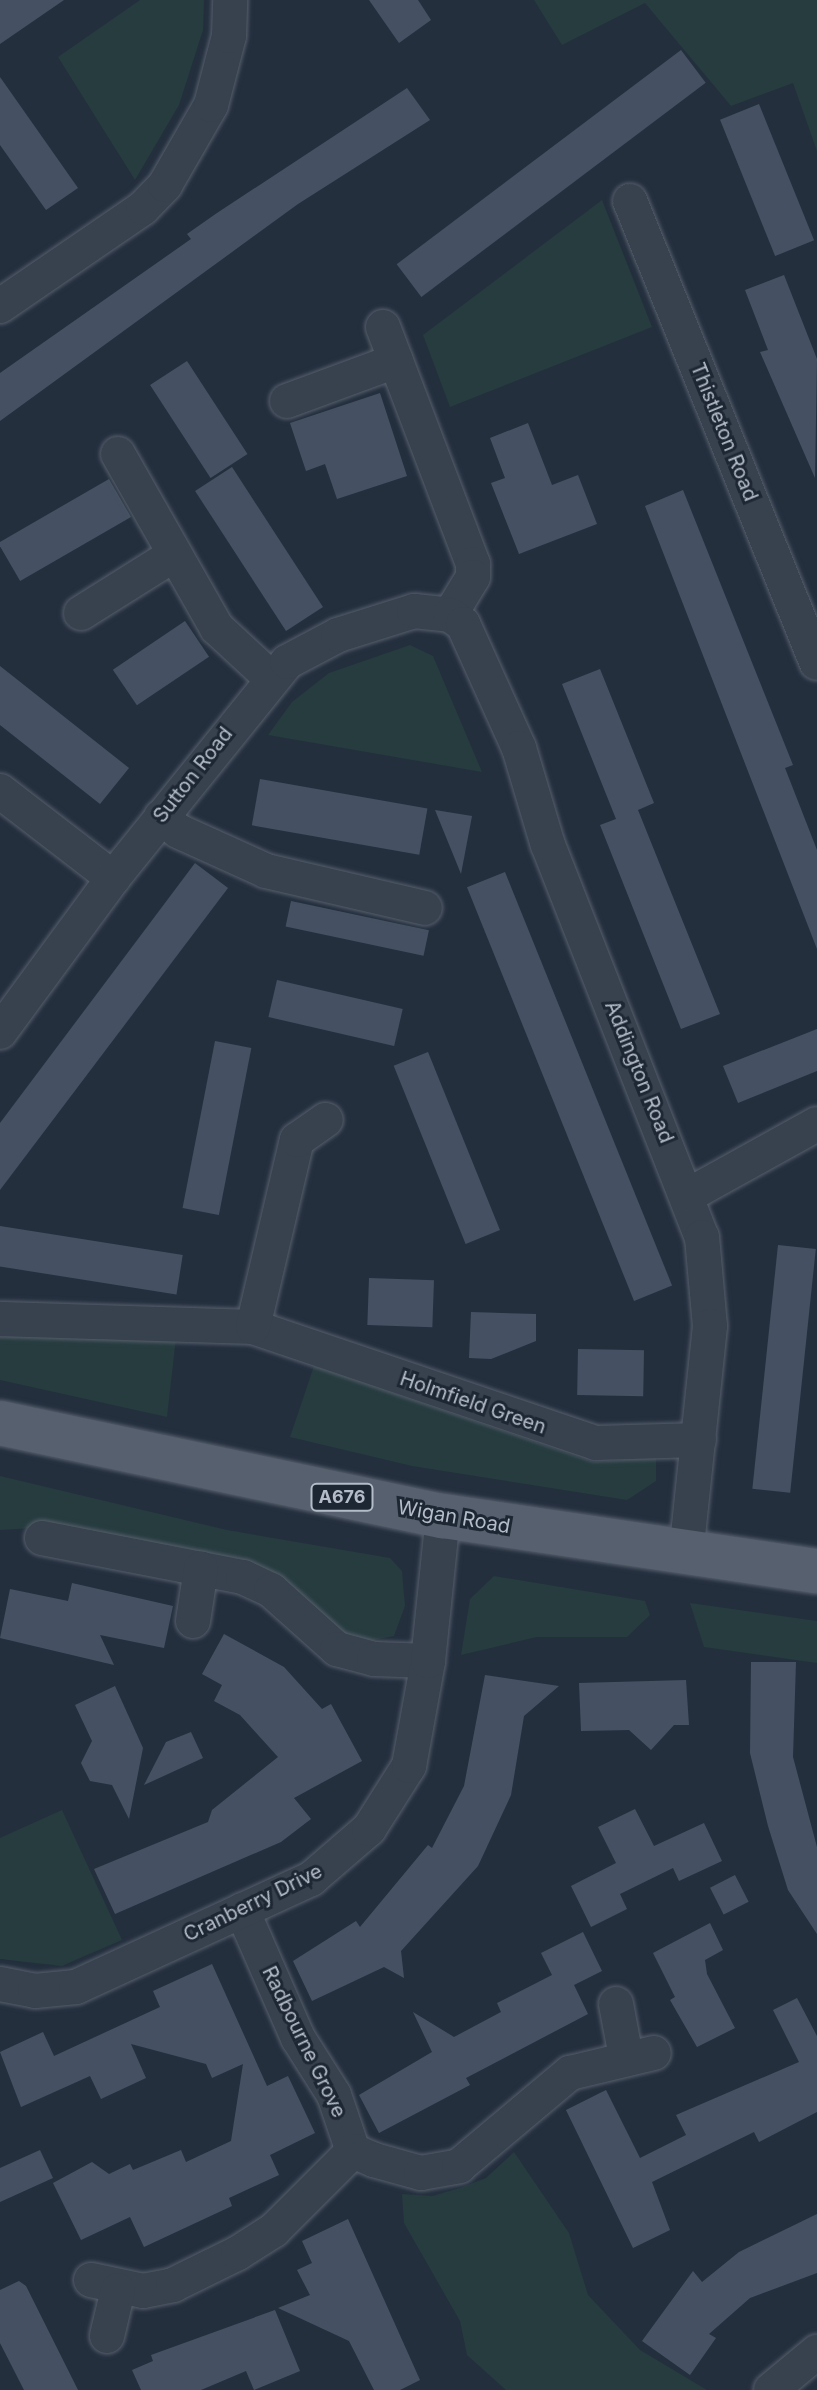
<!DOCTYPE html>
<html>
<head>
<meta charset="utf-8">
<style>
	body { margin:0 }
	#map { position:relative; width:817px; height:2390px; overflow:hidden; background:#242f3e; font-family:Inter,sans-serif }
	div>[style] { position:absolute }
	.green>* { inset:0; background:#263c3f }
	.building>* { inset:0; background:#455162; transform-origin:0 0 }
	.roads { filter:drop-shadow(0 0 2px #565f6c) drop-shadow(0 0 2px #565f6c) }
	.minor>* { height:34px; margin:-17px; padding:0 17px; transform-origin:17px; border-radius:17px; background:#38414e }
	.major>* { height:44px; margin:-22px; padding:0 22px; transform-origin:22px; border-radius:22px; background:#56606e }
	span { translate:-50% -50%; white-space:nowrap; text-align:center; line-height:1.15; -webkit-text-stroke:6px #1d2633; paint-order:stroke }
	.shield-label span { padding:2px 6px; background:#1d2633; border:2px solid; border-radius:6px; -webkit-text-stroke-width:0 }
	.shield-label { font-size:18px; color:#b4bcc9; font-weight:700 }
	.street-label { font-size:20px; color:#b4bcc9 }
</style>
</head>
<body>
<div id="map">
	<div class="green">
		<i style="clip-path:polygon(140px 0,204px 0,203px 30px,179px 105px,135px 180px,58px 57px)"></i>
		<i style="clip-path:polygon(534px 0,817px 0,817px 151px,793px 83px,731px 106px,645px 3px,562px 45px)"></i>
		<i style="clip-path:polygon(602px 200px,652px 327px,450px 407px,423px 335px)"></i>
		<i style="clip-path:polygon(410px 645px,433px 656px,482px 772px,268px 735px,292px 702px,329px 673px)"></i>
		<i style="clip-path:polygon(0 1337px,176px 1338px,167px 1417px,0 1380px)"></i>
		<i style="clip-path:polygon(314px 1366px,593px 1462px,656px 1458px,656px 1481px,627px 1500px,412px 1466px,290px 1437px)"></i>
		<i style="clip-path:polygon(0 1476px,227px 1530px,390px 1558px,402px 1571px,405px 1606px,394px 1636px,373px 1640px,374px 1649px,347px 1642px,320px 1619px,33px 1528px,0 1530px)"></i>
		<i style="clip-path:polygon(494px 1576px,645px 1601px,650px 1615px,627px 1637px,537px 1637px,461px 1655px,470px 1599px)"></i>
		<i style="clip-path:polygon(690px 1603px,817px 1621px,817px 1663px,704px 1647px)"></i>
		<i style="clip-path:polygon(62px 1810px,122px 1940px,62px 1966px,0 1959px,0 1838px)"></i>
		<i style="clip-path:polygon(514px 2152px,569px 2233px,588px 2295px,640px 2350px,707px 2390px,506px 2390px,467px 2355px,460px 2321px,404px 2223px,402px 2194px,432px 2196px,460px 2188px,486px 2178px)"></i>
	</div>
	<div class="building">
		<i style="clip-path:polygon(0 0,64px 0,0 44px)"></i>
		<i style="clip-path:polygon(369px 0,418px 0,431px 20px,399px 43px)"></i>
		<i style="left:681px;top:50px;width:41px;height:356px;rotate:53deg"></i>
		<i style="clip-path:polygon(0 77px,78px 188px,46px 210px,0 145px)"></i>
		<i style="clip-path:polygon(407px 88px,430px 120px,298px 204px,0 421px,0 373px,191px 239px,187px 234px,217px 213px)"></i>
		<i style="left:759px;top:104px;width:147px;height:42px;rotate:68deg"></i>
		<i style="clip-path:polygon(784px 275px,817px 359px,815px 478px,760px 352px,768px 350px,745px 290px)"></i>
		<i style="left:187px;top:361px;width:111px;height:44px;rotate:57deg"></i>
		<i style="clip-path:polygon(380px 393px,407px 476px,337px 499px,325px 464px,306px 471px,290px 423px)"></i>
		<i style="clip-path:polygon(528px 423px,552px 485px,578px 475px,597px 524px,519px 554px,491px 483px,505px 478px,490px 438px)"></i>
		<i style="left:232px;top:467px;width:167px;height:44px;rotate:57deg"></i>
		<i style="left:109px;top:479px;width:44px;height:128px;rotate:60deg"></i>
		<i style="clip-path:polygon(683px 490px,793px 765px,785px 768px,817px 850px,817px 949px,645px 506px)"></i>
		<i style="left:185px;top:621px;width:43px;height:87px;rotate:56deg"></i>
		<i style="clip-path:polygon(0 666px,129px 768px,100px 804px,0 725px)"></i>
		<i style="clip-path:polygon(600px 669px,654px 803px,638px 810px,720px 1014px,681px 1029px,600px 825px,616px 819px,562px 684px)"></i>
		<i style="left:260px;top:779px;width:170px;height:47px;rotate:10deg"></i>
		<i style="clip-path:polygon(435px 810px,472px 816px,461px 874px)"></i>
		<i style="clip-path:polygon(195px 863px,228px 888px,0 1190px,0 1123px)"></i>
		<i style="left:505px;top:872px;width:446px;height:41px;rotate:68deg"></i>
		<i style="left:291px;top:901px;width:141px;height:26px;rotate:12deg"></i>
		<i style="left:277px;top:980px;width:129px;height:38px;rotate:13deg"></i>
		<i style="clip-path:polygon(817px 1029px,817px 1071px,738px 1103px,723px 1066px)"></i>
		<i style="left:215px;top:1041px;width:37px;height:170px;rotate:11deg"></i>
		<i style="left:428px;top:1052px;width:192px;height:37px;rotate:68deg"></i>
		<i style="left:0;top:1226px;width:185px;height:40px;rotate:9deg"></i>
		<i style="left:778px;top:1245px;width:38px;height:245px;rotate:6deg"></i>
		<i style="left:369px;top:1278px;width:65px;height:47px;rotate:2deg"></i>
		<i style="clip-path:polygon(471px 1312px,536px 1314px,536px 1341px,491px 1359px,469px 1358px)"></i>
		<i style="left:578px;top:1349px;width:66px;height:46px;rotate:1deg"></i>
		<i style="clip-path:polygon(72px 1583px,173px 1606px,164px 1648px,100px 1635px,114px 1665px,0 1638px,10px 1589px,68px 1601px)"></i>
		<i style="clip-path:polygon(224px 1634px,284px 1667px,322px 1709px,331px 1704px,362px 1761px,294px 1798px,311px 1819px,281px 1842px,115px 1914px,94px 1869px,208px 1822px,212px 1810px,278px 1757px,240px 1715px,214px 1701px,222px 1685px,202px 1674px)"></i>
		<i style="clip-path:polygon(751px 1662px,796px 1662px,793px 1757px,817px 1847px,817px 1934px,788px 1890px,768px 1826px,750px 1753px)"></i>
		<i style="clip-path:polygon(485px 1675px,559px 1686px,524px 1716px,511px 1795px,478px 1866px,401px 1951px,404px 1978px,384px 1967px,312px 2001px,293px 1961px,356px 1921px,360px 1927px,428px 1845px,432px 1848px,464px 1786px)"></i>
		<i style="clip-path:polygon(686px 1680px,689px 1725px,674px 1725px,651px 1750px,629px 1730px,581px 1731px,579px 1683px)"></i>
		<i style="clip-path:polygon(115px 1686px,143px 1748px,129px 1819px,112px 1785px,90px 1781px,81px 1763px,92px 1741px,75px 1705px)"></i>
		<i style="clip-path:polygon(191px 1732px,203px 1758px,144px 1785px,166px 1742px)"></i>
		<i style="clip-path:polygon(635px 1809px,654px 1846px,704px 1823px,722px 1861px,679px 1881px,673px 1868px,620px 1894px,627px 1909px,591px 1927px,571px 1886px,616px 1863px,598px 1827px)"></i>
		<i style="left:735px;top:1875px;width:30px;height:28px;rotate:63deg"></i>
		<i style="clip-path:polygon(710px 1923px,723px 1950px,705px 1960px,707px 1974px,735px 2028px,697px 2047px,670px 2000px,675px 1997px,653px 1953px)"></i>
		<i style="clip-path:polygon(583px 1932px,602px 1971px,574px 1985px,588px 2014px,466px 2078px,470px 2085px,379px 2133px,359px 2095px,432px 2052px,413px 2012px,454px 2037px,501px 2012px,497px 2003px,552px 1975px,541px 1953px)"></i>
		<i style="clip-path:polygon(212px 1964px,267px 2086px,288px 2076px,315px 2133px,270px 2155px,279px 2175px,229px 2198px,232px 2206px,144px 2247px,130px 2217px,81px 2240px,53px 2183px,92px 2162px,109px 2174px,130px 2164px,133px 2170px,181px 2150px,186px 2162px,231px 2141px,243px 2064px,212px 2078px,206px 2064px,131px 2044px,146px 2078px,101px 2099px,90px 2076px,21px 2107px,0 2052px,43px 2032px,54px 2056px,160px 2007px,153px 1991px)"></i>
		<i style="clip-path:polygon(797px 1998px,817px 2036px,817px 2112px,759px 2142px,754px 2132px,652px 2182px,670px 2230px,633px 2248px,566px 2110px,606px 2090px,640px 2158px,686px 2135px,676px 2115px,799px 2062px,773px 2010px)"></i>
		<i style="clip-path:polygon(40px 2150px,53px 2178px,0 2202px,0 2168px)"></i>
		<i style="clip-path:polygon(817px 2214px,817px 2273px,750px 2298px,709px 2334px,716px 2338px,690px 2375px,642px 2341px,693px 2271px,702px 2282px,739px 2252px)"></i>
		<i style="clip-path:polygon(348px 2219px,420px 2380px,400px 2390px,374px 2390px,349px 2341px,278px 2308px,310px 2295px,297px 2270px,312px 2263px,302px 2241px)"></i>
		<i style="clip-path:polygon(19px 2281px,26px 2286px,78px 2390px,24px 2390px,0 2343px,0 2290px)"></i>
		<i style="clip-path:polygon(275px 2310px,300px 2371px,254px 2390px,246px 2371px,201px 2390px,141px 2390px,132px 2370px,153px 2361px,151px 2355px)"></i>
	</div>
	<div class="roads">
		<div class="minor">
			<i style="left:630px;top:201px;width:498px;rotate:68deg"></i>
			<i style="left:0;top:306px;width:173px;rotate:-34.4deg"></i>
			<i style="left:143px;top:208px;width:32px;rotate:-46deg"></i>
			<i style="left:165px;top:185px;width:92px;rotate:-60.1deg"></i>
			<i style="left:211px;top:105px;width:71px;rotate:-75.4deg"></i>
			<i style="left:229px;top:36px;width:36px;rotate:-88deg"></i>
			<i style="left:383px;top:327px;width:254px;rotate:69.2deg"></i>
			<i style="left:473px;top:564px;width:13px;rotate:90deg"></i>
			<i style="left:473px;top:577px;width:44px;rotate:121.2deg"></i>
			<i style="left:287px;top:401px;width:116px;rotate:-20.2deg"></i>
			<i style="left:118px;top:454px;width:200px;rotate:60.4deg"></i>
			<i style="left:217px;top:628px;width:72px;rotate:42.8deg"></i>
			<i style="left:81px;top:613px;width:107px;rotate:-32.1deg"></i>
			<i style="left:0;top:791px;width:143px;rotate:37.6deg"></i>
			<i style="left:161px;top:817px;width:22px;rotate:39deg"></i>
			<i style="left:178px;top:831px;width:97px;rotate:24.4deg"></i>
			<i style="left:266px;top:871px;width:163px;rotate:13.1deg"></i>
			<i style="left:0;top:1032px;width:191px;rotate:-53.7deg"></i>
			<i style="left:113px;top:878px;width:277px;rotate:-51.1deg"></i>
			<i style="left:287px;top:662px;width:58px;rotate:-27.9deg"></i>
			<i style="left:338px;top:635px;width:80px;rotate:-17.5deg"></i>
			<i style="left:414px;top:611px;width:36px;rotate:6deg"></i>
			<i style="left:450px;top:615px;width:16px;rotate:35deg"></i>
			<i style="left:463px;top:624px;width:136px;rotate:65.7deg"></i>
			<i style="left:519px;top:748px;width:101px;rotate:73.4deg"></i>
			<i style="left:548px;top:845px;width:421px;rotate:68.6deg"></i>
			<i style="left:702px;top:1237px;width:89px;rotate:84.9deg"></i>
			<i style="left:710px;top:1326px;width:231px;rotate:96deg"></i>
			<i style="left:689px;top:1195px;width:146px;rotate:-29deg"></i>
			<i style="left:0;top:1319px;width:253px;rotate:1.8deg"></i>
			<i style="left:253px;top:1327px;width:362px;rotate:18.7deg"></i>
			<i style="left:596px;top:1443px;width:103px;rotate:-1.7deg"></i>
			<i style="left:253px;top:1327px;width:192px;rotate:-76.8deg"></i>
			<i style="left:297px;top:1140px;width:35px;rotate:-35deg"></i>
			<i style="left:42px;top:1538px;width:205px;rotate:11deg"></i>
			<i style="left:243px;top:1577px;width:31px;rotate:25deg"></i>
			<i style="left:271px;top:1590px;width:89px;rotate:41.8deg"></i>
			<i style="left:337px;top:1649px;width:38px;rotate:15deg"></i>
			<i style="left:374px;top:1659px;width:54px;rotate:2.1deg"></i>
			<i style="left:193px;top:1621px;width:53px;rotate:-81.3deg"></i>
			<i style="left:242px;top:1910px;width:140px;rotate:66.4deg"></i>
			<i style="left:298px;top:2038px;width:67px;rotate:57.7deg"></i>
			<i style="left:334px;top:2095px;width:59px;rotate:71.3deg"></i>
			<i style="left:353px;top:2151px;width:23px;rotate:23deg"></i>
			<i style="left:374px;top:2160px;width:49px;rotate:15.5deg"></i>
			<i style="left:421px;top:2173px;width:39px;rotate:-10deg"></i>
			<i style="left:459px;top:2166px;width:145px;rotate:-40deg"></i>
			<i style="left:570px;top:2073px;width:86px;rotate:-13.4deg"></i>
			<i style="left:0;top:1984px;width:36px;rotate:11deg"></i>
			<i style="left:35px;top:1991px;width:41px;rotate:-5.6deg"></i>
			<i style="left:76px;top:1987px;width:259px;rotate:-24.7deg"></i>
			<i style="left:311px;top:1879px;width:77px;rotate:-40.8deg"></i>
			<i style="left:369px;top:1829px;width:75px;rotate:-57.6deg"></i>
			<i style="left:409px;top:1766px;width:107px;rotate:-79.7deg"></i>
			<i style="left:428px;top:1661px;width:146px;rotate:-84.1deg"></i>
			<i style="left:616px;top:2004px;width:54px;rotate:79.3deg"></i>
			<i style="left:91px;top:2280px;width:53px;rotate:11.9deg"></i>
			<i style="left:143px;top:2291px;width:31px;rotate:-11deg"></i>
			<i style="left:173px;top:2285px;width:72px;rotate:-26.2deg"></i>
			<i style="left:238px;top:2253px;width:43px;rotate:-32.6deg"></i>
			<i style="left:274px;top:2230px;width:112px;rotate:-45deg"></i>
			<i style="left:107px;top:2336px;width:47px;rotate:-76.6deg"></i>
			<i style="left:771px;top:2390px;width:60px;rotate:-39.6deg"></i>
		</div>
		<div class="major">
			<i style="left:0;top:1423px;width:453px;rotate:11.9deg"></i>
			<i style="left:443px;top:1516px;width:378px;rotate:8.4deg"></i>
		</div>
	</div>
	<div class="shield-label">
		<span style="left:342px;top:1497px">A676</span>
	</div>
	<div class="street-label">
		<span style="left:724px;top:432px;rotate:68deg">Thistleton Road</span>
		<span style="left:193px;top:775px;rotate:-52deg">Sutton Road</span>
		<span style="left:639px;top:1072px;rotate:68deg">Addington Road</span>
		<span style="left:473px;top:1403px;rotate:19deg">Holmfield Green</span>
		<span style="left:454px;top:1517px;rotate:10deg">Wigan Road</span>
		<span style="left:253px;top:1903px;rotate:-26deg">Cranberry Drive</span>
		<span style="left:304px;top:2042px;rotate:64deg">Radbourne Grove</span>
	</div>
</div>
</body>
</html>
